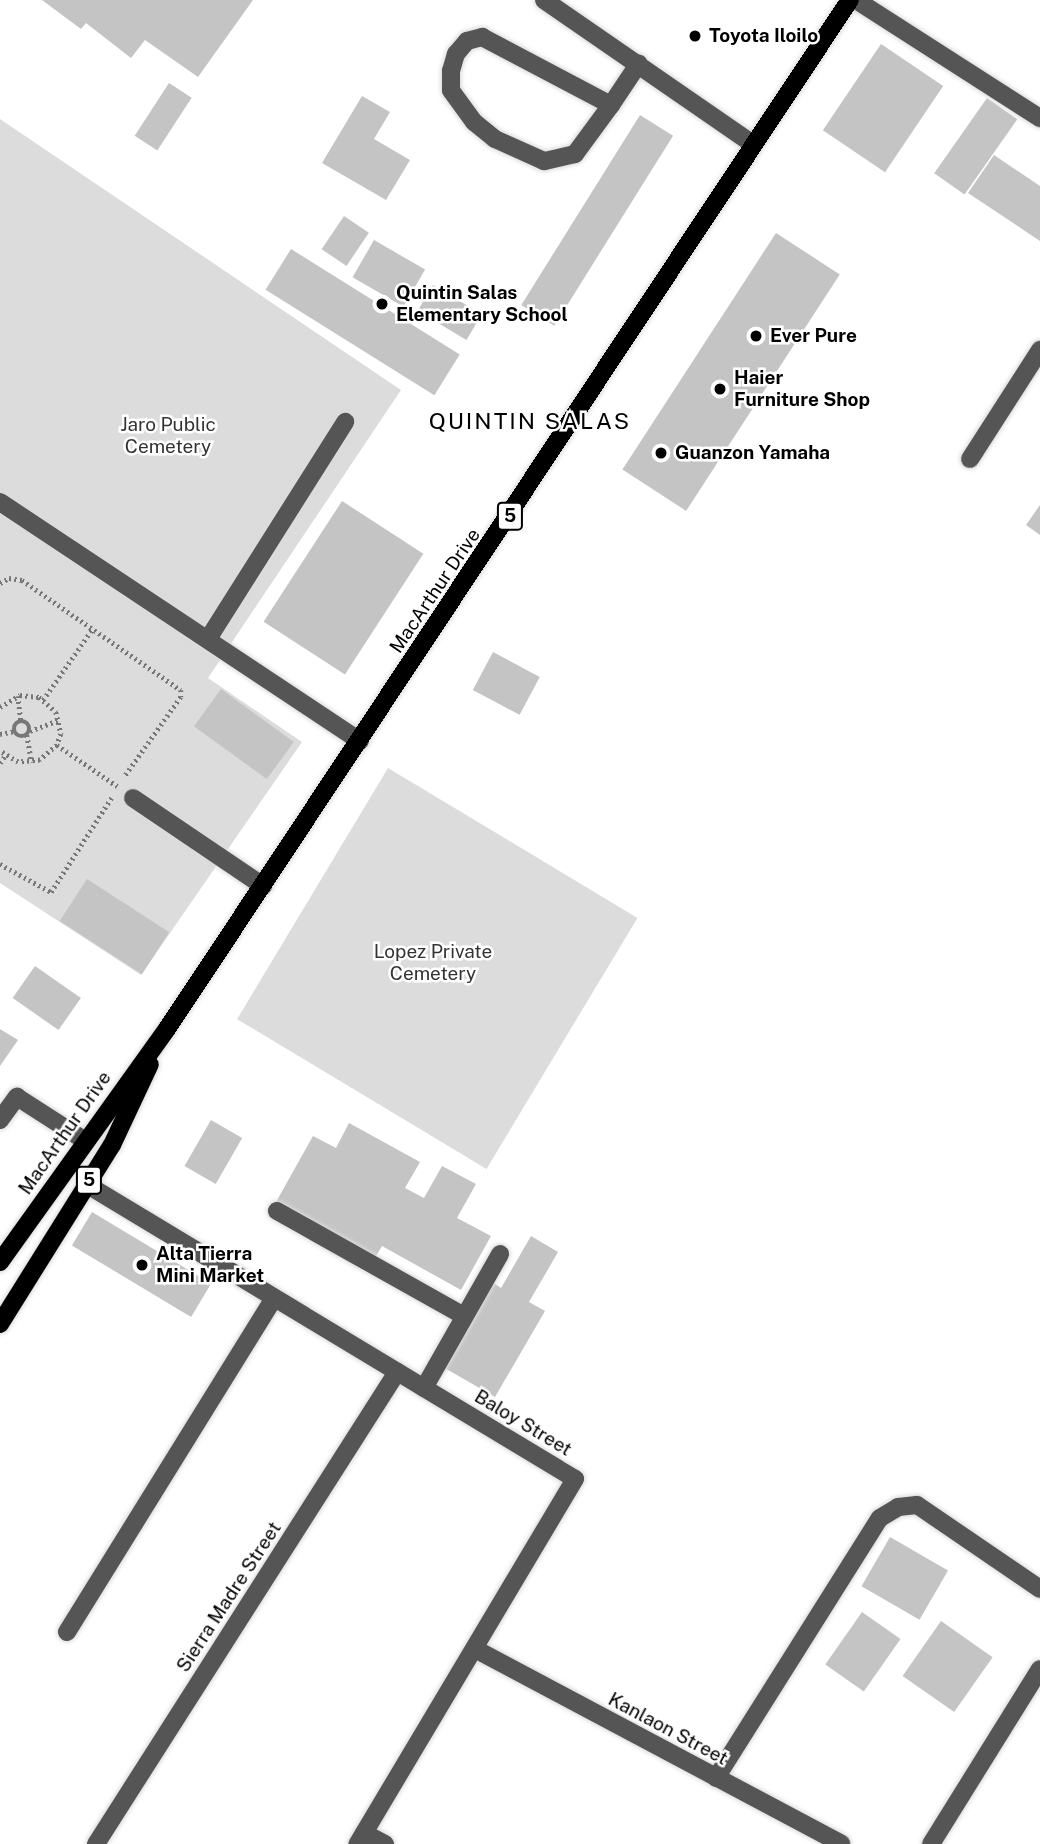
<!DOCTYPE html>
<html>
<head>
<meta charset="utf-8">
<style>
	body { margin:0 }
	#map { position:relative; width:1040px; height:1844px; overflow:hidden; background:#fff; font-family:"Public Sans",sans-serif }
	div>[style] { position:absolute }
	.green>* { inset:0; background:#dcdcdc; transform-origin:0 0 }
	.building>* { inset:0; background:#c4c4c4; transform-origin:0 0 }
	.path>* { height:4.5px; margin-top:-2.25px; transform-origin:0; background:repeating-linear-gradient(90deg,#777 0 2px,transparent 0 5.5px) }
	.path>.ring { margin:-2.25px; padding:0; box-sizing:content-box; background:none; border:4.5px solid #777; border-radius:50% }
	.roads { filter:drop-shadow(0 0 2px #dbdbdb) drop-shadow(0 0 2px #dbdbdb) }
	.minor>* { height:18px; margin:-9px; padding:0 9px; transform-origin:9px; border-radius:9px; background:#555 }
	.major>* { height:18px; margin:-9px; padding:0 9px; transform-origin:9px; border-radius:9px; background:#000 }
	.dots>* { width:19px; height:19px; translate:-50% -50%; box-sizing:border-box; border:4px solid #fff; border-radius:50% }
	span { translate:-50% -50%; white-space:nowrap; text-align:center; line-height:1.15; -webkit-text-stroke:5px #fff; paint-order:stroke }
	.shield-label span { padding:2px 5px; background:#fff; border:2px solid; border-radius:5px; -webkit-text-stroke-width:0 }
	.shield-label { font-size:18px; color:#000; font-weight:700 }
	.poi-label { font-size:19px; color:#000; font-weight:700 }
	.left { translate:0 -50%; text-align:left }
	.park-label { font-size:19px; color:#333 }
	.street-label { font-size:19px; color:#000 }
	.quarter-label { font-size:23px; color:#000; letter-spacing:2px }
</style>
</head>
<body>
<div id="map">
	<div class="green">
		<i style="clip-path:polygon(0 119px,401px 390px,208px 678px,302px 742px,141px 975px,0 883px)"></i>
		<i style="left:388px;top:768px;width:291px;height:293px;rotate:31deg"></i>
	</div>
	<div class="building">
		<i style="clip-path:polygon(42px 0,253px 0,198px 77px,145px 40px,131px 58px,86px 23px,81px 29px)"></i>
		<i style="left:881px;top:44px;width:75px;height:104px;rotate:34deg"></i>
		<i style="left:169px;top:83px;width:27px;height:63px;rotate:33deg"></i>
		<i style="clip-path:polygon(362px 96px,390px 112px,374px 139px,410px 160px,386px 200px,322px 163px)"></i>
		<i style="left:987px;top:98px;width:37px;height:92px;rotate:35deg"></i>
		<i style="left:640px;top:115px;width:39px;height:224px;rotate:32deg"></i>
		<i style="clip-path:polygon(994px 155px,1040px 186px,1040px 241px,968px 193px)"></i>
		<i style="left:344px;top:216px;width:30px;height:40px;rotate:34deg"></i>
		<i style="left:776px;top:233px;width:76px;height:282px;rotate:33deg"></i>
		<i style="left:374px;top:240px;width:59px;height:43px;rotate:30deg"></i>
		<i style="left:291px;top:249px;width:199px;height:48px;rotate:32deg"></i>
		<i style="left:433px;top:285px;width:57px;height:30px;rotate:31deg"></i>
		<i style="left:342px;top:501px;width:97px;height:144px;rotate:33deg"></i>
		<i style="clip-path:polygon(1040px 505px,1040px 535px,1026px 525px)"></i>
		<i style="left:493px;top:652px;width:53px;height:43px;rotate:28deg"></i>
		<i style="left:221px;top:689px;width:90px;height:46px;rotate:36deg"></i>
		<i style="left:87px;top:879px;width:98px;height:50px;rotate:33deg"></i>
		<i style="left:35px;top:966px;width:56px;height:39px;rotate:35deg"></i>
		<i style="clip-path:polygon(0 1029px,18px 1040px,0 1066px)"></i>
		<i style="left:211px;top:1120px;width:36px;height:53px;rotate:30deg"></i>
		<i style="clip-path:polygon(349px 1123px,420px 1162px,405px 1188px,424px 1198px,442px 1166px,476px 1184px,457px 1218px,491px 1236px,461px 1290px,382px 1246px,376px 1256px,276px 1202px,313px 1136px,336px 1148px)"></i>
		<i style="left:92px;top:1212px;width:139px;height:39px;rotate:31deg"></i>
		<i style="clip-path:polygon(531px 1236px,558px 1252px,529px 1302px,545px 1311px,495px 1397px,443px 1367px,492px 1282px,501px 1288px)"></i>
		<i style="left:890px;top:1537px;width:67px;height:57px;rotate:30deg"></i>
		<i style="left:862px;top:1612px;width:47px;height:64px;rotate:35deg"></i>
		<i style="left:941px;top:1621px;width:63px;height:67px;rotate:35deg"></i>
	</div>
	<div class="path">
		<i style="left:0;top:583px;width:10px;rotate:-29deg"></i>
		<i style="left:9px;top:578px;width:13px;rotate:9deg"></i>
		<i style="left:22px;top:580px;width:193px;rotate:34.7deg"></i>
		<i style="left:181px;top:690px;width:7px;rotate:90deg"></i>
		<i style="left:181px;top:697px;width:97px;rotate:125.3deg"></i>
		<i style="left:18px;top:696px;width:25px;rotate:83deg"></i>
		<i style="left:43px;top:700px;width:88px;rotate:-55.2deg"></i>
		<i style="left:0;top:707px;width:23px;rotate:-31deg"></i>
		<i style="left:20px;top:695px;width:19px;rotate:6deg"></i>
		<i style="left:39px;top:697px;width:23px;rotate:41deg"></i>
		<i style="left:56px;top:712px;width:23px;rotate:77deg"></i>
		<i style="left:61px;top:734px;width:12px;rotate:110deg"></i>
		<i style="left:57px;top:745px;width:23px;rotate:139deg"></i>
		<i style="left:40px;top:760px;width:22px;rotate:175deg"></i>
		<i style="left:18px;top:762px;width:21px;rotate:-149deg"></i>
		<i class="ring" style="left:14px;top:721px;width:11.5px;height:11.5px"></i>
		<i style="left:30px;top:731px;width:31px;rotate:-21deg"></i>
		<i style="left:0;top:734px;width:15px;rotate:-11deg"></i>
		<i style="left:27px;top:735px;width:28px;rotate:80deg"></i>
		<i style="left:57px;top:745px;width:73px;rotate:34.3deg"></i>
		<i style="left:0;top:763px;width:9px;rotate:-54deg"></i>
		<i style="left:0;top:864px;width:58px;rotate:28.8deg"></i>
		<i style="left:51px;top:892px;width:112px;rotate:-57.4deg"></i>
	</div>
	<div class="roads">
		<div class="minor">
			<i style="left:544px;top:0;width:254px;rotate:34.6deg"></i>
			<i style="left:856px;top:0;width:219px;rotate:32.7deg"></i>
			<i style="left:611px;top:105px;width:61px;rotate:126.3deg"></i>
			<i style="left:575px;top:154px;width:32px;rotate:167deg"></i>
			<i style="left:544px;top:161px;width:54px;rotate:-155.8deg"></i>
			<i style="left:495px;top:139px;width:27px;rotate:-141deg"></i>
			<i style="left:474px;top:122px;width:39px;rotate:-126deg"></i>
			<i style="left:451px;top:90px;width:19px;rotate:-90deg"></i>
			<i style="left:451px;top:71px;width:18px;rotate:-74deg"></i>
			<i style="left:456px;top:54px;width:17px;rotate:-50deg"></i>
			<i style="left:467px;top:41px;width:16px;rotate:-15deg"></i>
			<i style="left:482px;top:37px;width:146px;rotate:27.8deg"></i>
			<i style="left:611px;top:105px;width:50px;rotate:-56.3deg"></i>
			<i style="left:970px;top:459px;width:130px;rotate:-57.3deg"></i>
			<i style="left:0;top:502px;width:432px;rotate:33.6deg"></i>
			<i style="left:208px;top:639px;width:257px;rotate:-57.7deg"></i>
			<i style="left:133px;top:798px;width:157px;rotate:34.1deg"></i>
			<i style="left:0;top:1120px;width:29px;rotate:-54deg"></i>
			<i style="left:17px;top:1097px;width:80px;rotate:32.7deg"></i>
			<i style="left:86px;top:1184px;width:571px;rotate:31.1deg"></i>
			<i style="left:575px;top:1479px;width:425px;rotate:120.8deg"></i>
			<i style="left:277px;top:1211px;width:214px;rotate:29.3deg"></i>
			<i style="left:424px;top:1388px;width:154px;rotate:-60.4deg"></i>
			<i style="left:67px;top:1632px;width:393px;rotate:-58.2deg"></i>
			<i style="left:475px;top:1649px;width:415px;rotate:28deg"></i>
			<i style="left:716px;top:1778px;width:307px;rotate:-57.8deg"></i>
			<i style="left:880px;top:1518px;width:21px;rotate:-31deg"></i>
			<i style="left:898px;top:1507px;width:19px;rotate:-6deg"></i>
			<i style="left:917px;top:1505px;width:149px;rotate:34.3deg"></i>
			<i style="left:364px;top:1833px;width:24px;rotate:28deg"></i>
			<i style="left:96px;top:1844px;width:560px;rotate:-57.47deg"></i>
			<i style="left:931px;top:1844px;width:206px;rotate:-58.1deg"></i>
		</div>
		<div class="major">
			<i style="left:0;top:1262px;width:287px;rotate:-54.4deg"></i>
			<i style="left:167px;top:1029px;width:1235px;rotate:-56.43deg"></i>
			<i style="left:0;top:1324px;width:211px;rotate:-58deg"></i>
			<i style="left:112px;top:1145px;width:89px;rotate:-64.9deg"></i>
		</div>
	</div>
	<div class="dots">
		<i style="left:695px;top:36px;background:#000"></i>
		<i style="left:382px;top:304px;background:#000"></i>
		<i style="left:756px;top:336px;background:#000"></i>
		<i style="left:720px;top:389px;background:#000"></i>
		<i style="left:661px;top:453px;background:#000"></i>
		<i style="left:142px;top:1265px;background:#000"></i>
	</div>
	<div class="shield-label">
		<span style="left:510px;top:516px">5</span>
		<span style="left:89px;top:1180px">5</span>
	</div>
	<div class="poi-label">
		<span class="left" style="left:709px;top:36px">Toyota Iloilo</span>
		<span class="left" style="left:396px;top:304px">Quintin Salas<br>Elementary School</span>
		<span class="left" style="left:770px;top:336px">Ever Pure</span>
		<span class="left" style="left:734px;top:389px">Haier<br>Furniture Shop</span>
		<span class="left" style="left:675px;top:453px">Guanzon Yamaha</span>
		<span class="left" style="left:156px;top:1265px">Alta Tierra<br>Mini Market</span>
	</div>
	<div class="park-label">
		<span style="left:168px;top:436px">Jaro Public<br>Cemetery</span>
		<span style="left:433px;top:963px">Lopez Private<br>Cemetery</span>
	</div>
	<div class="street-label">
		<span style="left:435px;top:591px;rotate:-56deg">MacArthur Drive</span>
		<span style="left:65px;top:1133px;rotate:-55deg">MacArthur Drive</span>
		<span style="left:523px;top:1423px;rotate:31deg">Baloy Street</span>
		<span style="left:229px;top:1597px;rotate:-57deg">Sierra Madre Street</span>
		<span style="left:668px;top:1729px;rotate:28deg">Kanlaon Street</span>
	</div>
	<div class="quarter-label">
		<span style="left:530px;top:421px">QUINTIN SALAS</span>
	</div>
</div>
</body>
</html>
